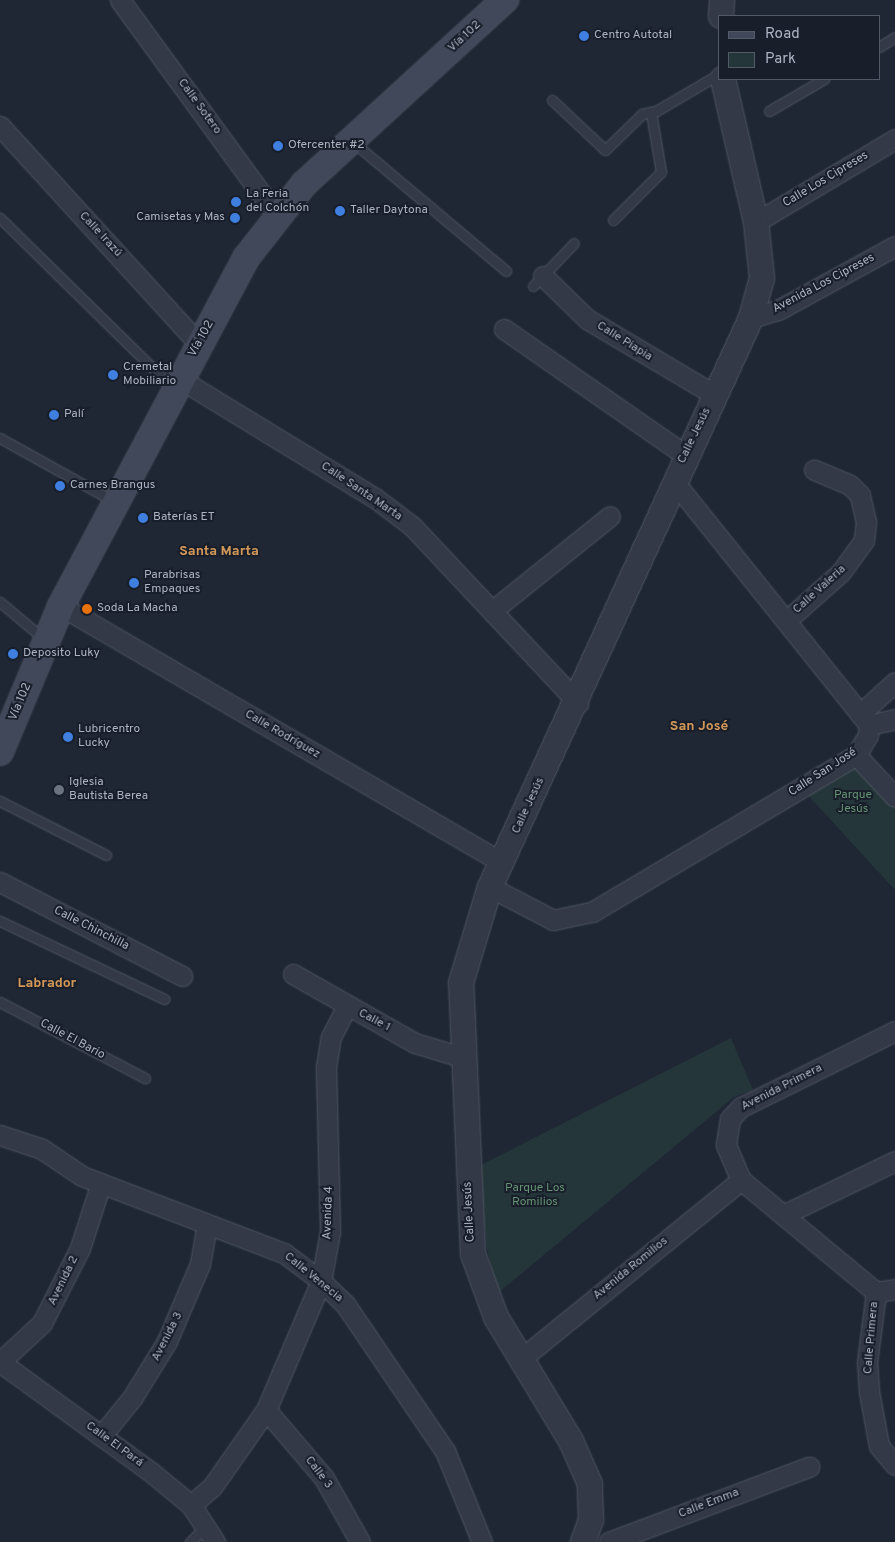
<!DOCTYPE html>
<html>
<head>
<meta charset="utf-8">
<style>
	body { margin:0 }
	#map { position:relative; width:895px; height:1542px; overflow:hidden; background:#1f2735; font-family:Overpass,sans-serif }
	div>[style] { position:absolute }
	.green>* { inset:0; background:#243639 }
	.roads { filter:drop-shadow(0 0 1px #505664) drop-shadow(0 0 1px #505664) }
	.service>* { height:9px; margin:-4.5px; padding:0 4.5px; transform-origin:4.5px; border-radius:4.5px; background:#333946 }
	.minor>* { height:19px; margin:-9.5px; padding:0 9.5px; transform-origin:9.5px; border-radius:9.5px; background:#333946 }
	.tertiary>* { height:24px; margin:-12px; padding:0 12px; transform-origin:12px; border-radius:12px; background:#333946 }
	.secondary>* { height:26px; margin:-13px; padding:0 13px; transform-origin:13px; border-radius:13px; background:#414859 }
	.dots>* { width:14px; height:14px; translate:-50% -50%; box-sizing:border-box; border:2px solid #181e2a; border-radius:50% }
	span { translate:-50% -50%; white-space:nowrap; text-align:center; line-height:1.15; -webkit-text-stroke:4px #181e2a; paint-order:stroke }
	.poi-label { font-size:12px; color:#acb3c3 }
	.left { translate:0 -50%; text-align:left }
	.right { translate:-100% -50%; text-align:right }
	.street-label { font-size:12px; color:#acb3c3 }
	.park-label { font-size:12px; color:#659373 }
	.neighbourhood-label { font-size:14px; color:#d19759; font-weight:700 }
	.legend { position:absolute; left:718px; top:15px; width:162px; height:65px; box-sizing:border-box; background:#181e2a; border:1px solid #535a67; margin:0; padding:6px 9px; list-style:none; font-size:15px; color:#acb3c3 }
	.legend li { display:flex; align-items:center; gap:10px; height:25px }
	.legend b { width:25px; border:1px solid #535a67 }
</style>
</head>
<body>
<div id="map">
	<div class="green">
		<i style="clip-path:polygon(853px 766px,895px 807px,895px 890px,806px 793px)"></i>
		<i style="clip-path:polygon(731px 1038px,753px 1090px,734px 1097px,498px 1293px,487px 1249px,479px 1166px)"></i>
	</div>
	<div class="roads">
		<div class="service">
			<i style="left:879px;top:47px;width:19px;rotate:-32deg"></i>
			<i style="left:552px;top:100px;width:73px;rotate:43.3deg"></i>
			<i style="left:605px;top:150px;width:52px;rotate:-44.2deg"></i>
			<i style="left:642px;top:114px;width:14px;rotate:-12deg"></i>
			<i style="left:656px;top:111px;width:73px;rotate:-30.4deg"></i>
			<i style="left:769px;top:111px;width:64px;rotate:-30.2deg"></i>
			<i style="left:353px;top:142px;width:200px;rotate:40.1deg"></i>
			<i style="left:0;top:218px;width:244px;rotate:44.5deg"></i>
			<i style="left:613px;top:220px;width:68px;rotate:-45deg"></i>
			<i style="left:661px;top:172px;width:61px;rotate:-99.5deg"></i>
			<i style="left:533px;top:286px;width:59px;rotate:-46.4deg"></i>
			<i style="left:0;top:438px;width:129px;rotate:29.1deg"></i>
			<i style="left:0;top:602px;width:57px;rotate:40.1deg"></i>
			<i style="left:0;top:801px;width:119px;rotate:27deg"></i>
			<i style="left:0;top:921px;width:182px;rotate:25.4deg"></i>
			<i style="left:0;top:1002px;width:164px;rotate:27.7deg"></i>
			<i style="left:190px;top:1542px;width:21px;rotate:-45deg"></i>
		</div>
		<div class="minor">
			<i style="left:120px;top:0;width:266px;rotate:53.9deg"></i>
			<i style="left:0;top:126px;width:295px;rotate:47.6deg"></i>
			<i style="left:756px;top:222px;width:162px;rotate:-30.8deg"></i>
			<i style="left:543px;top:276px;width:62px;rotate:44.3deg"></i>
			<i style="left:587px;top:319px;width:149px;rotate:30.7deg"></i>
			<i style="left:751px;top:318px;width:28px;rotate:-17deg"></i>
			<i style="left:778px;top:310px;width:133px;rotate:-28.7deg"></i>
			<i style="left:504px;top:329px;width:221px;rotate:34.8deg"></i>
			<i style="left:180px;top:379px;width:228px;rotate:31.4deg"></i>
			<i style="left:375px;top:498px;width:46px;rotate:37.1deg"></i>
			<i style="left:412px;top:526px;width:243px;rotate:46.8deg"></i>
			<i style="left:61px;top:606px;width:511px;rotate:30.18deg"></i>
			<i style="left:492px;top:611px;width:151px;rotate:-38.8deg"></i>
			<i style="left:786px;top:621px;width:74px;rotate:-41.7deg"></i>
			<i style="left:841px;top:572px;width:39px;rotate:-54deg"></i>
			<i style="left:864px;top:540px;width:18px;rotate:-84deg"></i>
			<i style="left:866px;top:522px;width:28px;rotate:-103deg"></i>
			<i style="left:860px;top:495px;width:14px;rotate:-135deg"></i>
			<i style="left:850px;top:485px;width:39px;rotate:-157deg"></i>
			<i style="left:860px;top:714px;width:47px;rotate:-42.4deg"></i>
			<i style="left:869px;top:725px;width:27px;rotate:-13deg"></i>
			<i style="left:856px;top:755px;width:57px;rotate:47.1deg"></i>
			<i style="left:0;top:882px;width:205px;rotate:27.3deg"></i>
			<i style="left:490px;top:887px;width:71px;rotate:27.6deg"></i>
			<i style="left:553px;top:920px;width:40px;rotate:-12deg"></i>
			<i style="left:592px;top:912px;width:307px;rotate:-30.7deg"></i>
			<i style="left:856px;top:755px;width:23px;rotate:-59deg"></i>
			<i style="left:868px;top:735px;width:10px;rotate:-84deg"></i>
			<i style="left:869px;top:725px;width:310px;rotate:-128.7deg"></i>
			<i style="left:293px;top:974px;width:140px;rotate:29.5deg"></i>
			<i style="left:415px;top:1043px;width:48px;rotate:16.9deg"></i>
			<i style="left:895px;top:1031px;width:172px;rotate:153.7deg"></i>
			<i style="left:741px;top:1107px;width:16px;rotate:133deg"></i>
			<i style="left:730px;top:1119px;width:26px;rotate:99deg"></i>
			<i style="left:726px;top:1145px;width:38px;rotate:67deg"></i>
			<i style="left:741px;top:1180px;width:175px;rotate:39.7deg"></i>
			<i style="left:876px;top:1292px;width:71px;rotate:97.3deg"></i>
			<i style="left:867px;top:1362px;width:30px;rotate:86deg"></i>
			<i style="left:869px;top:1392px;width:55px;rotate:79.5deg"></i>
			<i style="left:879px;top:1446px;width:25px;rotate:50deg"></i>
			<i style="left:0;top:1135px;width:44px;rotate:18.4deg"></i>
			<i style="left:42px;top:1149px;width:48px;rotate:34deg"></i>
			<i style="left:82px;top:1176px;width:216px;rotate:20.9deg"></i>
			<i style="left:284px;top:1253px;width:46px;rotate:37.1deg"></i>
			<i style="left:321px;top:1281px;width:33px;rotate:44deg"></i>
			<i style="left:345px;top:1304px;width:178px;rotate:55.8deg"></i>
			<i style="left:445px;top:1451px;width:98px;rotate:67.9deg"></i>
			<i style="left:787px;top:1213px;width:120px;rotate:-25.7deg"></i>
			<i style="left:876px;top:1292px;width:19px;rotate:-9deg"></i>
			<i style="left:521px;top:1359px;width:284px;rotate:-39.1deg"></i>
			<i style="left:0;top:1362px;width:187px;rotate:36.1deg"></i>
			<i style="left:151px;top:1472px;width:52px;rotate:39.5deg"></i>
			<i style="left:191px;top:1505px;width:44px;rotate:57deg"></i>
			<i style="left:0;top:1362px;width:57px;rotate:-42.9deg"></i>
			<i style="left:42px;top:1323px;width:84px;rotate:-63.1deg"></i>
			<i style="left:80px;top:1248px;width:68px;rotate:-72.1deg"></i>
			<i style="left:266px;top:1410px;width:89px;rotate:49.5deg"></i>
			<i style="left:324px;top:1478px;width:73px;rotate:60.6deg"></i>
			<i style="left:101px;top:1436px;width:49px;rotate:-50.8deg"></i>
			<i style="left:132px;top:1398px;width:67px;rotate:-58.4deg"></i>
			<i style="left:167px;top:1341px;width:84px;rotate:-66.8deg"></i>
			<i style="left:200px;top:1264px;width:40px;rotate:-80deg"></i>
			<i style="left:191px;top:1505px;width:28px;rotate:-41deg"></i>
			<i style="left:212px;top:1487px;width:94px;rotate:-55deg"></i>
			<i style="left:266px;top:1410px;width:140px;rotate:-66.9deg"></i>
			<i style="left:321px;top:1281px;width:50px;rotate:-79.6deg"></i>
			<i style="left:330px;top:1232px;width:165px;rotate:-91.4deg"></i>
			<i style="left:326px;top:1067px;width:30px;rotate:-81deg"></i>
			<i style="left:331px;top:1037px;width:35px;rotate:-63deg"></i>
			<i style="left:609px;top:1542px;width:214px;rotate:-20.6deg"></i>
		</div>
		<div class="tertiary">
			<i style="left:721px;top:16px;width:16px;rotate:-86deg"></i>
			<i style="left:583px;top:1542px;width:23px;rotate:-70deg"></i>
			<i style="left:591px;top:1520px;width:36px;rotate:-92deg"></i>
			<i style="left:590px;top:1484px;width:47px;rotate:-113.8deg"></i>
			<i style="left:571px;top:1441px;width:145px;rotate:-121.2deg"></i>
			<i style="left:496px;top:1317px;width:67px;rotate:-110.1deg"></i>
			<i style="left:473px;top:1254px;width:271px;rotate:-92.5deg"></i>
			<i style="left:461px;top:983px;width:100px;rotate:-73.2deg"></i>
			<i style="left:490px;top:887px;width:626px;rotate:-65.36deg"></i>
			<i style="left:751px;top:318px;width:41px;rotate:-74.6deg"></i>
			<i style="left:762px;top:278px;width:56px;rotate:-96.1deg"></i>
			<i style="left:756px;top:222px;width:147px;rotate:-103deg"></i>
		</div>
		<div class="secondary">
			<i style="left:0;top:752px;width:158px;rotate:-67.3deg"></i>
			<i style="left:61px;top:606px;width:394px;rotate:-62deg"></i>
			<i style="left:246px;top:258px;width:94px;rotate:-51.9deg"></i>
			<i style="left:304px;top:184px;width:273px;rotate:-42.5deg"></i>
		</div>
	</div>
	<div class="dots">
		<i style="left:584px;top:36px;background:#3f7fe0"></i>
		<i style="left:278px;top:146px;background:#3f7fe0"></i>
		<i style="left:236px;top:202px;background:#3f7fe0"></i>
		<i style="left:340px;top:211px;background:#3f7fe0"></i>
		<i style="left:235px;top:218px;background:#3f7fe0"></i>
		<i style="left:113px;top:375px;background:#3f7fe0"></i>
		<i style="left:54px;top:415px;background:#3f7fe0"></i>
		<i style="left:60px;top:486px;background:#3f7fe0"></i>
		<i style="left:143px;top:518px;background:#3f7fe0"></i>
		<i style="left:134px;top:583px;background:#3f7fe0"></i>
		<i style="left:87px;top:609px;background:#e8710a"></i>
		<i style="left:13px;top:654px;background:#3f7fe0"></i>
		<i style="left:68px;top:737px;background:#3f7fe0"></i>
		<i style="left:59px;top:790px;background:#6b7280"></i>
	</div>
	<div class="poi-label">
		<span class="left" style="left:594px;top:36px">Centro Autotal</span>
		<span class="left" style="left:288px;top:146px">Ofercenter #2</span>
		<span class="left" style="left:246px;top:202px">La Feria<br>del Colchón</span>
		<span class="left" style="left:350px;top:211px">Taller Daytona</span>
		<span class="right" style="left:225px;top:218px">Camisetas y Mas</span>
		<span class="left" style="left:123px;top:375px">Cremetal<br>Mobiliario</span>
		<span class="left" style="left:64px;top:415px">Palí</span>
		<span class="left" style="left:70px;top:486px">Carnes Brangus</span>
		<span class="left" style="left:153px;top:518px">Baterías ET</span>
		<span class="left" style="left:144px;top:583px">Parabrisas<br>Empaques</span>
		<span class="left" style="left:97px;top:609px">Soda La Macha</span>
		<span class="left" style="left:23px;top:654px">Deposito Luky</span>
		<span class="left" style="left:78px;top:737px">Lubricentro<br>Lucky</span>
		<span class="left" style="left:69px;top:790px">Iglesia<br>Bautista Berea</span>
	</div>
	<div class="street-label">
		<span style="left:465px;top:37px;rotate:-43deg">Vía 102</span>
		<span style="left:199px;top:107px;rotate:54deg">Calle Sotero</span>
		<span style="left:826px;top:180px;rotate:-31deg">Calle Los Cipreses</span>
		<span style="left:100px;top:235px;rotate:47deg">Calle Irazú</span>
		<span style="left:824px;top:284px;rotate:-28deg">Avenida Los Cipreses</span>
		<span style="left:202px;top:339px;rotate:-61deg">Vía 102</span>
		<span style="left:624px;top:342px;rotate:32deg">Calle Piapia</span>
		<span style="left:695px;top:436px;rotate:-64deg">Calle Jesús</span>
		<span style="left:361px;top:492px;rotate:34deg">Calle Santa Marta</span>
		<span style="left:820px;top:590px;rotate:-42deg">Calle Valeria</span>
		<span style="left:21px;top:702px;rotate:-67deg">Vía 102</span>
		<span style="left:282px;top:735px;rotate:30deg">Calle Rodríguez</span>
		<span style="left:823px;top:773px;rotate:-33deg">Calle San José</span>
		<span style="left:529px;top:806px;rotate:-65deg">Calle Jesús</span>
		<span style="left:91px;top:929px;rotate:27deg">Calle Chinchilla</span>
		<span style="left:374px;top:1021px;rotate:28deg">Calle 1</span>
		<span style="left:72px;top:1040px;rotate:28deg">Calle El Bario</span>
		<span style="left:782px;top:1088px;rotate:-27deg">Avenida Primera</span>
		<span style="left:470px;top:1212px;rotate:-93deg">Calle Jesús</span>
		<span style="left:329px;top:1213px;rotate:-88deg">Avenida 4</span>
		<span style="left:631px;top:1269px;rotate:-39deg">Avenida Romilios</span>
		<span style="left:313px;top:1278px;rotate:39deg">Calle Venecia</span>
		<span style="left:64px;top:1281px;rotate:-64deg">Avenida 2</span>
		<span style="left:168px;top:1337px;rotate:-63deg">Avenida 3</span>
		<span style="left:872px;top:1338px;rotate:-85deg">Calle Primera</span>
		<span style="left:114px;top:1445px;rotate:36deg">Calle El Pará</span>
		<span style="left:318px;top:1473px;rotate:53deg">Calle 3</span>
		<span style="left:709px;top:1504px;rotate:-21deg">Calle Emma</span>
	</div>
	<div class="park-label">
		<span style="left:853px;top:803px">Parque<br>Jesús</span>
		<span style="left:535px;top:1196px">Parque Los<br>Romilios</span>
	</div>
	<div class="neighbourhood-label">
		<span style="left:219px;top:552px">Santa Marta</span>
		<span style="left:699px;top:727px">San José</span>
		<span style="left:47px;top:984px">Labrador</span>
	</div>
	<ul class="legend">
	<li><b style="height:6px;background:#414859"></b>Road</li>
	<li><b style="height:14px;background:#243639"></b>Park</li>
	</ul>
</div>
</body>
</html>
